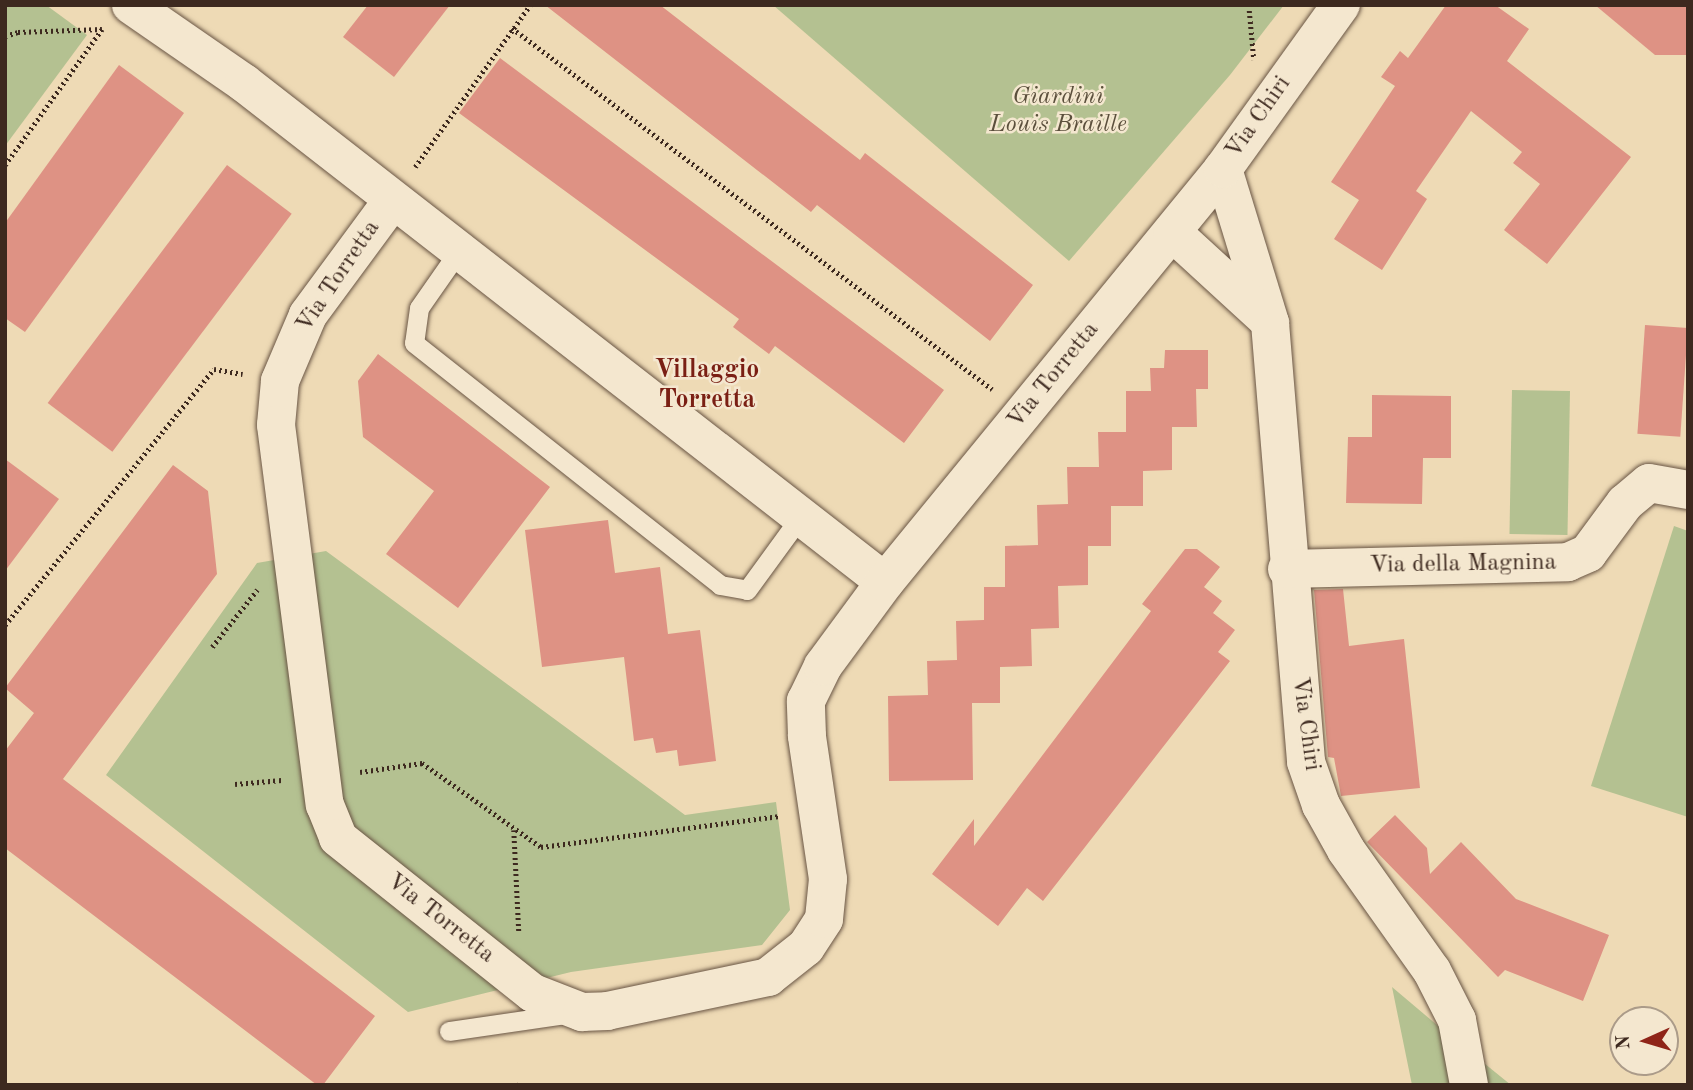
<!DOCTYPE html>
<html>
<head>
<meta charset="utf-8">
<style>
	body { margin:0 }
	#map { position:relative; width:1693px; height:1090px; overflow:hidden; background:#eedab5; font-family:"Old Standard TT",serif }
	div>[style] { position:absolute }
	.green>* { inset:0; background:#b4c191; transform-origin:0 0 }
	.building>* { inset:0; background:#de9284; transform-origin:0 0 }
	.path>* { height:4.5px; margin-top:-2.25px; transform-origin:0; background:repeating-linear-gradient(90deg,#3d291f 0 2px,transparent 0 5.5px) }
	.roads { filter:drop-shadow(0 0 2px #695544) drop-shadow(0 0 2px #695544) }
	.lane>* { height:19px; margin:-9.5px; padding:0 9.5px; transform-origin:9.5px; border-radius:9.5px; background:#f4e7cf }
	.street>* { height:38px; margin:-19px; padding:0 19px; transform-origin:19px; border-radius:19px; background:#f4e7cf }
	span { translate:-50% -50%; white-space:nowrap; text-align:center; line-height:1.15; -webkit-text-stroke:5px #f4e7cf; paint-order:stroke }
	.park-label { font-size:24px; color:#5b4f3c; font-style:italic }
	.street-label { font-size:24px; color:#3d291f }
	.neighbourhood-label { font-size:26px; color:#7a1f14; font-weight:700 }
	.frame { position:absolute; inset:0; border:7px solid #3d291f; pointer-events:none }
	.north { position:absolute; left:1609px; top:1006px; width:70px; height:70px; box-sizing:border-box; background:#f4e7cf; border:2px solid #ab9b89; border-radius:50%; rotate:266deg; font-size:19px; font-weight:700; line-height:28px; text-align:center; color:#3d291f }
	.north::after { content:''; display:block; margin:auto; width:24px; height:32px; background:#8f2418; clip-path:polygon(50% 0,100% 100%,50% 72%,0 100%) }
</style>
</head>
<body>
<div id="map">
	<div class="green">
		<i style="clip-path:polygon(5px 5px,46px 5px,87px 35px,5px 146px)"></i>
		<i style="clip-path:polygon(773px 5px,1284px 5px,1230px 75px,1069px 261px)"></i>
		<i style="left:1512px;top:390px;width:58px;height:144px;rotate:1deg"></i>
		<i style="clip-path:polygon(1674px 526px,1688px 531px,1688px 817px,1591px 786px)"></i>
		<i style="clip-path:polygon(326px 551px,685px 815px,776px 802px,790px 910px,762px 945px,571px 972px,408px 1012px,106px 775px,257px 563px)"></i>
		<i style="clip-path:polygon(1392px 987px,1437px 1025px,1511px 1085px,1412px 1085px)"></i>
	</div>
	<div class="building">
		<i style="clip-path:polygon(368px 5px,450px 5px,394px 77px,343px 37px)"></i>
		<i style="clip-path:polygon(545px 5px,660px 5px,860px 160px,865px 153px,1033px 285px,990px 341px,817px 205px,811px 212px)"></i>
		<i style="clip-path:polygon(1446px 5px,1495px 5px,1529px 29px,1507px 61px,1631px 157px,1547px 264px,1504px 230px,1540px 184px,1513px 163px,1522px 152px,1471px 111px,1416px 191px,1427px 199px,1382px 270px,1334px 239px,1359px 200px,1331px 182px,1395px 86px,1381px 77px,1400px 51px,1408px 58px)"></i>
		<i style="clip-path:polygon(1595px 5px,1688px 5px,1688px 55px,1655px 55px)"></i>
		<i style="clip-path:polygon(500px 58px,944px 390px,904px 443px,775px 346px,769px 354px,733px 327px,739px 319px,459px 113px)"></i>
		<i style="clip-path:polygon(119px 65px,184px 113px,25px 332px,5px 318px,5px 223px)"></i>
		<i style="left:227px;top:165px;width:81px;height:298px;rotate:37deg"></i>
		<i style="left:1645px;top:325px;width:43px;height:109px;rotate:4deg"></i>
		<i style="clip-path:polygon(1165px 350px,1208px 350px,1208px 389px,1196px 389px,1197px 427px,1172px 427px,1172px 470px,1143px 471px,1143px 506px,1111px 506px,1111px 546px,1088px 546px,1088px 585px,1058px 586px,1059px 628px,1031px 629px,1032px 666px,1000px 667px,1000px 703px,972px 703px,973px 780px,889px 781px,888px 696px,928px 695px,927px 661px,957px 660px,956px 621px,984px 620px,984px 587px,1005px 587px,1005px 546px,1038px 545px,1037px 505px,1068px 504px,1067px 467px,1099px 467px,1098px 432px,1126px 432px,1126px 391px,1151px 391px,1150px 368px,1164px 368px)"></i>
		<i style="clip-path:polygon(378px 354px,550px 487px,458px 608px,386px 554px,434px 491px,363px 437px,358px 381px)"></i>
		<i style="clip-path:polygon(1372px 395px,1451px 396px,1451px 458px,1423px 458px,1422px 504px,1346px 503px,1348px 437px,1372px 437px)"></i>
		<i style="clip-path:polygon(5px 459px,59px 499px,5px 571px)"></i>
		<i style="clip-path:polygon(173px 465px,208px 491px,217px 574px,63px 779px,375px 1016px,323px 1085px,317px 1085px,5px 848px,5px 751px,34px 713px,5px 688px)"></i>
		<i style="clip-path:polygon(608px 520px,615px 573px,660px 567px,668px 634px,700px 630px,716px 761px,679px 766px,677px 750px,656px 753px,653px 738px,634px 741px,624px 657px,542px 667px,525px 530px)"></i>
		<i style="clip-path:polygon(1185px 549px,1197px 549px,1220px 567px,1204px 587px,1222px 601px,1213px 613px,1235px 630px,1218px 652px,1230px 661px,1043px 901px,1027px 888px,998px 926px,932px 874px,974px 819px,974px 846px,1140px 626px,1151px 611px,1142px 604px)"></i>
		<i style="clip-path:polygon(1343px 589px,1349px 646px,1404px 639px,1420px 788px,1341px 796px,1334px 758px,1328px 757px,1314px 590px)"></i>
		<i style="clip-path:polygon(1395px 815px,1427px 848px,1430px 874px,1461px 842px,1516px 899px,1609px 935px,1583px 1001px,1505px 970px,1498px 977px,1367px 842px)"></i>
	</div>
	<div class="path">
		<i style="left:1249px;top:5px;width:55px;rotate:84.8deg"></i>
		<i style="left:512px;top:28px;width:601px;rotate:36.95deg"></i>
		<i style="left:5px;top:36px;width:14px;rotate:-17deg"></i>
		<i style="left:18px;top:32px;width:84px;rotate:-2deg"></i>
		<i style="left:5px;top:165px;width:167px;rotate:-54.5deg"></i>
		<i style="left:415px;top:167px;width:199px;rotate:-54.6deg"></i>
		<i style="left:5px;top:625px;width:330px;rotate:-50.8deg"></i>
		<i style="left:214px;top:369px;width:29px;rotate:10deg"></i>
		<i style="left:212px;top:647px;width:73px;rotate:-51.7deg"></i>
		<i style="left:360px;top:772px;width:63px;rotate:-8.3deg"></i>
		<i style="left:422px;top:763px;width:146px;rotate:35.2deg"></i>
		<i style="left:541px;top:847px;width:241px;rotate:-7.4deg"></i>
		<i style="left:235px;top:784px;width:47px;rotate:-4.9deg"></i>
		<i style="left:514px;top:830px;width:103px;rotate:87.2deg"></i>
		<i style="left:519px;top:1085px;width:4px;rotate:-63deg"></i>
	</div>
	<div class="roads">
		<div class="lane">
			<i style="left:458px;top:252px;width:68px;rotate:124.9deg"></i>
			<i style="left:419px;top:308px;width:35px;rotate:98deg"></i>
			<i style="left:414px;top:343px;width:390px;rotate:38.3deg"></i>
			<i style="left:720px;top:585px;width:27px;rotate:10deg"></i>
			<i style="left:747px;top:590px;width:92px;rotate:-53.9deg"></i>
			<i style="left:449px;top:1031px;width:118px;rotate:-8.3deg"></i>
		</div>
		<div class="street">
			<i style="left:131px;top:5px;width:137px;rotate:34.6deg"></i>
			<i style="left:244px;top:83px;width:812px;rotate:37.9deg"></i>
			<i style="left:1223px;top:169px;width:161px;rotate:73deg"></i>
			<i style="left:1270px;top:323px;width:440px;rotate:85.3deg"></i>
			<i style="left:1306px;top:762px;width:46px;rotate:70.8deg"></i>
			<i style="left:1321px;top:805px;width:51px;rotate:60.9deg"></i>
			<i style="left:1346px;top:850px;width:148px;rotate:54.6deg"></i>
			<i style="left:1432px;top:971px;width:55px;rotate:63deg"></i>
			<i style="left:1457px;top:1020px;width:66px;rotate:79.5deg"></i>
			<i style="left:392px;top:201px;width:142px;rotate:126.4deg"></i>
			<i style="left:308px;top:315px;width:72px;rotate:113deg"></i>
			<i style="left:280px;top:381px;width:44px;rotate:95.2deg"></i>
			<i style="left:276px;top:425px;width:383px;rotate:82.7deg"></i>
			<i style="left:325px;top:805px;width:35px;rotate:68deg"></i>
			<i style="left:338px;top:838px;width:249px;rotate:38.5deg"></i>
			<i style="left:533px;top:993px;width:53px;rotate:21.2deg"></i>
			<i style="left:582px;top:1012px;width:25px;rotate:-2deg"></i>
			<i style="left:607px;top:1011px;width:165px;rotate:-11.9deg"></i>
			<i style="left:768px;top:977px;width:48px;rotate:-38.3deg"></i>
			<i style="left:806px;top:947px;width:33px;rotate:-57deg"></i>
			<i style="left:824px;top:919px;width:40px;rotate:-84.3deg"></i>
			<i style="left:828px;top:879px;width:145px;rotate:-98.4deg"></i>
			<i style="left:807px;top:736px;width:35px;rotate:-92deg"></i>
			<i style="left:806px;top:701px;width:39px;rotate:-64deg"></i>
			<i style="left:823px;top:666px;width:104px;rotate:-53.6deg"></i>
			<i style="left:885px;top:582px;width:534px;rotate:-50.7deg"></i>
			<i style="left:1223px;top:169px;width:202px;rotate:-54.3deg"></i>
			<i style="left:1172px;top:232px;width:132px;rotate:42.5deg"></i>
			<i style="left:1287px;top:569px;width:281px;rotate:-1.4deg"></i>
			<i style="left:1568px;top:562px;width:22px;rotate:-24deg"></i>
			<i style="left:1588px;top:553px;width:62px;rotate:-53.5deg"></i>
			<i style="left:1625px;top:503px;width:31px;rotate:-40deg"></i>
			<i style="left:1649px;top:483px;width:40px;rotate:10deg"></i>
		</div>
	</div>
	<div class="park-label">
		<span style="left:1058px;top:112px">Giardini<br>Louis Braille</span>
	</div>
	<div class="street-label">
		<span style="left:1259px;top:118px;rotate:-55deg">Via Chiri</span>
		<span style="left:339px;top:277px;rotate:-56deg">Via Torretta</span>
		<span style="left:1054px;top:376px;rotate:-51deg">Via Torretta</span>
		<span style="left:1463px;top:565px;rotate:-1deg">Via della Magnina</span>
		<span style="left:1305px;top:724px;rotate:82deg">Via Chiri</span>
		<span style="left:440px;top:919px;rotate:38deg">Via Torretta</span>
	</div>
	<div class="neighbourhood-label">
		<span style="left:707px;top:386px">Villaggio<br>Torretta</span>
	</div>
	<div class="frame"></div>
	<div class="north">N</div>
</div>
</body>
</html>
